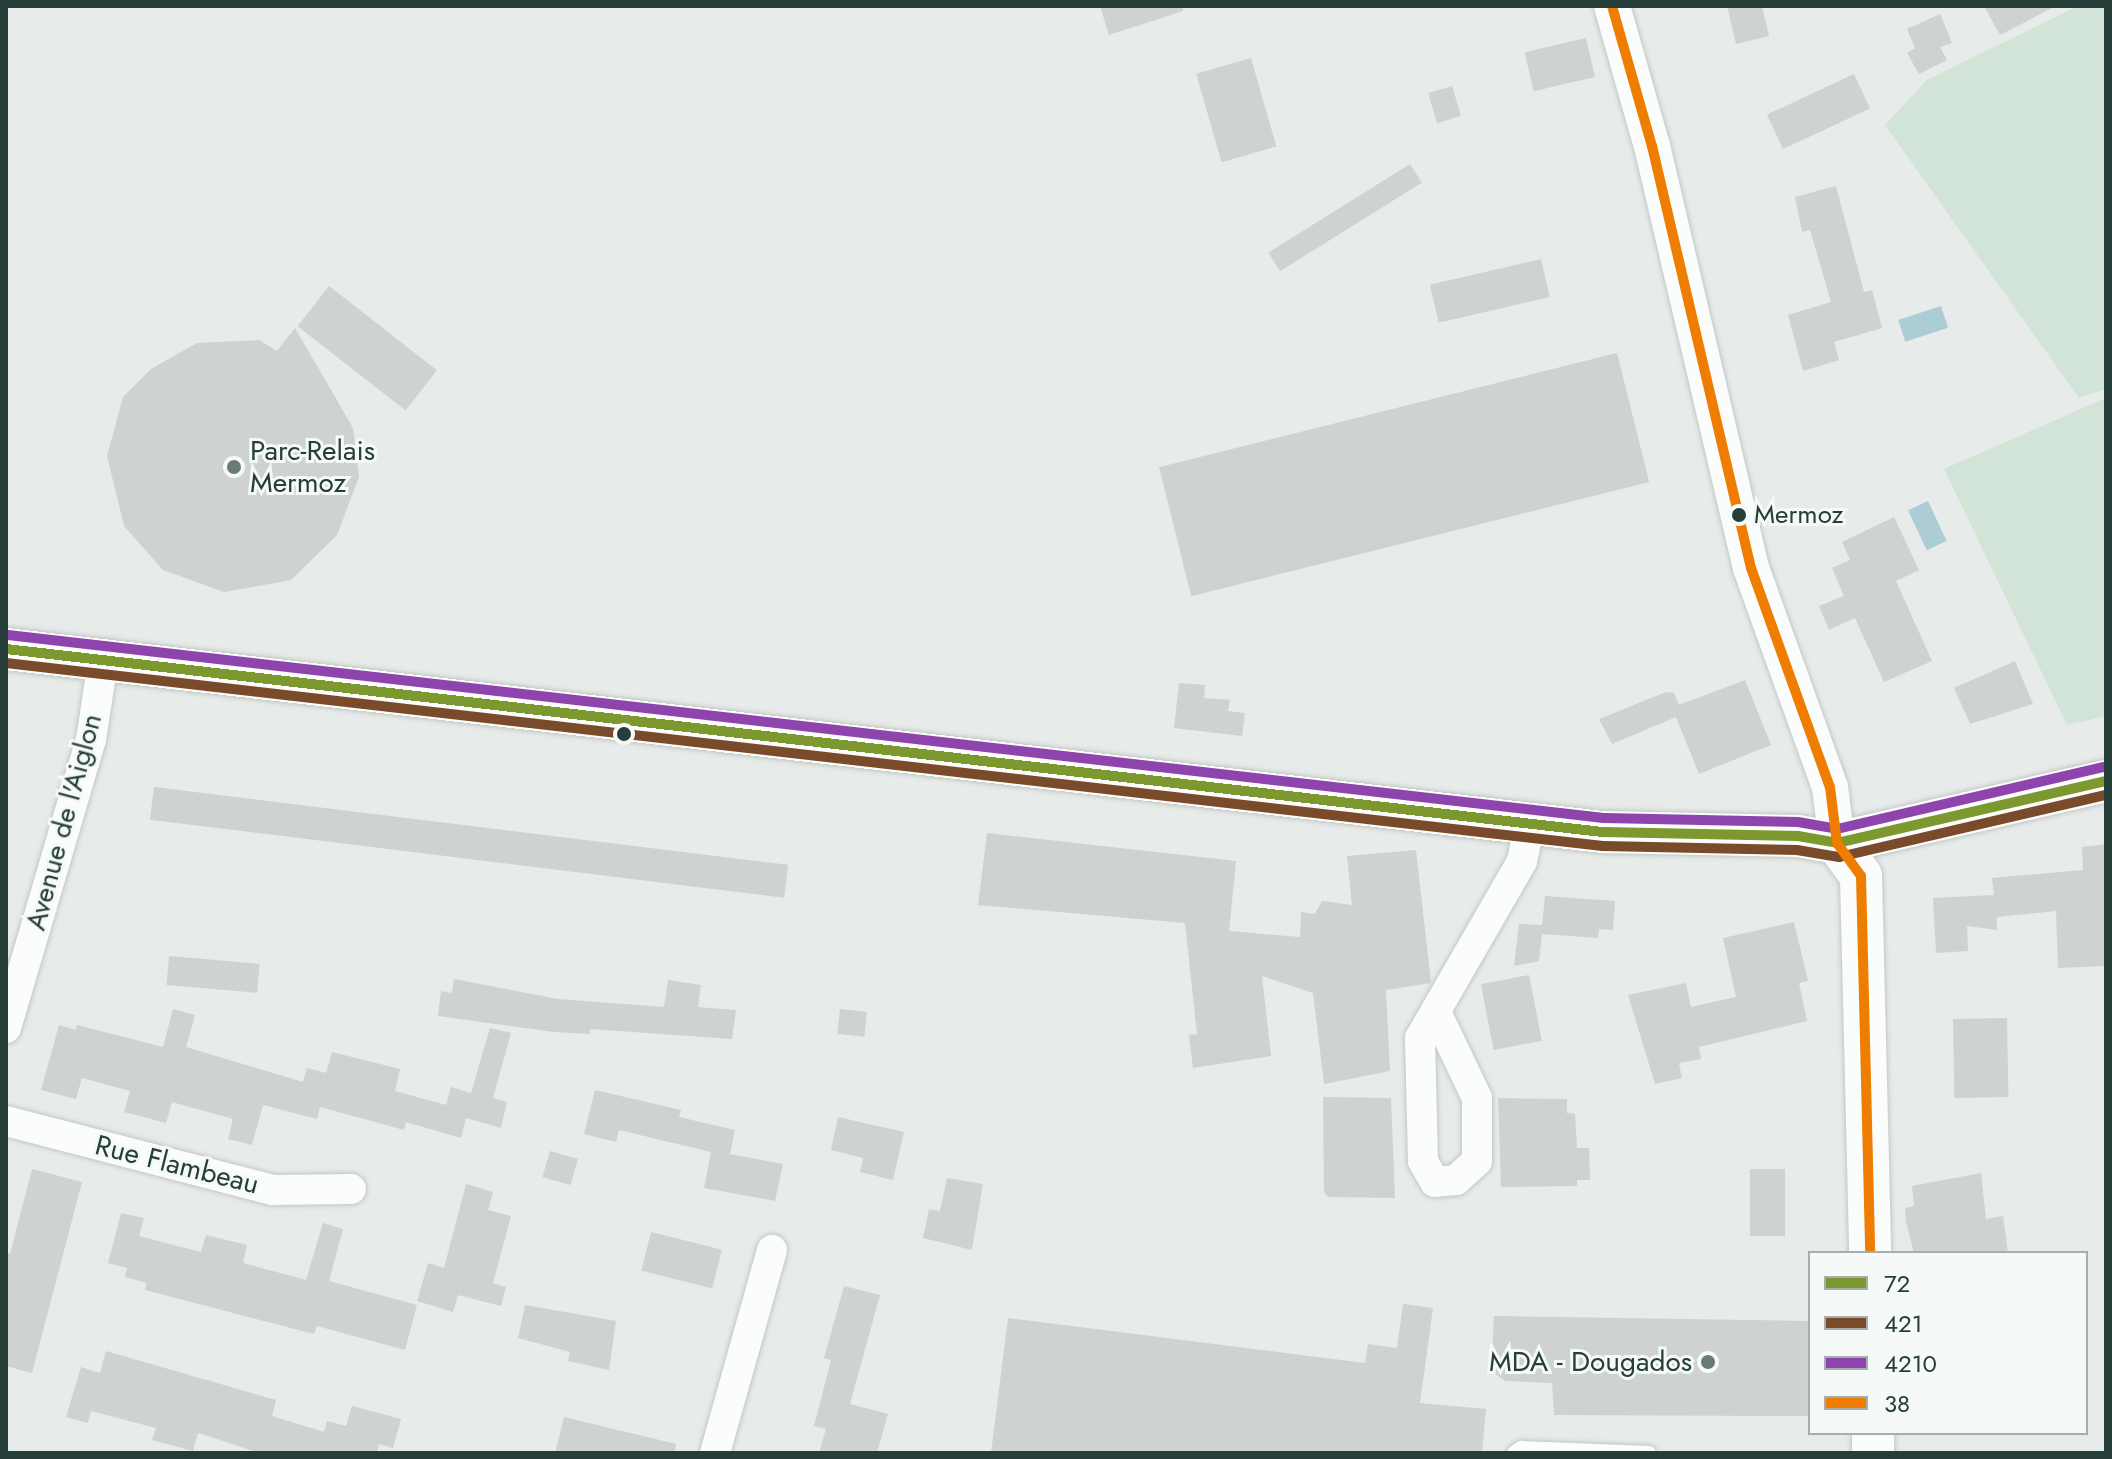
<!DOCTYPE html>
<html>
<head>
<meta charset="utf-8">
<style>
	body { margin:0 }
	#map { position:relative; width:2112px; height:1459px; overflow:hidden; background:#e7ebe9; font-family:Jost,sans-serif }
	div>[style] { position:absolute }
	.green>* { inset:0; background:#d2e3d7 }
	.water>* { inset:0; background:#accdd5; transform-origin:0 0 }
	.building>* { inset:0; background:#ced2d1; transform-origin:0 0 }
	.roads { filter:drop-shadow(0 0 2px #c4c8c6) drop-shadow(0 0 2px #c4c8c6) }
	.service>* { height:14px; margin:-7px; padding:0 7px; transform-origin:7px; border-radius:7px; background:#fbfcfc }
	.minor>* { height:30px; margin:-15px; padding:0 15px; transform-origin:15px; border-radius:15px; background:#fbfcfc }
	.tertiary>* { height:36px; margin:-18px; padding:0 18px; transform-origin:18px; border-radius:18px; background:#fbfcfc }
	.secondary>* { height:42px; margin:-21px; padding:0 21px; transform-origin:21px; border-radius:21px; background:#fbfcfc }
	.bus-1>* { height:10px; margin:-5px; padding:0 5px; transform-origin:5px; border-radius:5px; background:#7c982e }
	.bus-2>* { height:10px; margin:-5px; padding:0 5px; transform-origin:5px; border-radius:5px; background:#7a4b2a }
	.bus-3>* { height:10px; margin:-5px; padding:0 5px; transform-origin:5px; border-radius:5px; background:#8e44ad }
	.bus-4>* { height:10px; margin:-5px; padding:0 5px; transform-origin:5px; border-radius:5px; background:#ee7d01 }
	.dots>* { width:22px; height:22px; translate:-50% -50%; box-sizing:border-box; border:4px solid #f5faf8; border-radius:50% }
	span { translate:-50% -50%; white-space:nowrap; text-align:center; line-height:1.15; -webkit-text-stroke:6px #f5faf8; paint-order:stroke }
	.bus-label { font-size:26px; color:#253e39 }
	.left { translate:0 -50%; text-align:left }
	.poi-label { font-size:28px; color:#253e39 }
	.right { translate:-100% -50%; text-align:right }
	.street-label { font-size:28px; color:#253e39 }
	.frame { position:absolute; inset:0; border:8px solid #253e39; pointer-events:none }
	.legend { position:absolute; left:1808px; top:1251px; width:280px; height:184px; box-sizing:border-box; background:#f5faf8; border:2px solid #a2afac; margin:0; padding:10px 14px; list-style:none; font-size:24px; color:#253e39 }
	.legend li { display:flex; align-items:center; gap:16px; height:40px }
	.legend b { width:40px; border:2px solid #a2afac }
</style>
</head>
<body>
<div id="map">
	<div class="green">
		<i style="clip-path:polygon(2078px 6px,2106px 6px,2106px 389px,2079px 398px,1885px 125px,1927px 80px)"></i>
		<i style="clip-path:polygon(2106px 398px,2106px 716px,2067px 725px,1944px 469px)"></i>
	</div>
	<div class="water">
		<i style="left:1941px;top:306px;width:23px;height:45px;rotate:72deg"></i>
		<i style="left:1928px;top:501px;width:44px;height:22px;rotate:65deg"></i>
	</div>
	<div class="building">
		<i style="clip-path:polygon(1100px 6px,1182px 6px,1183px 11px,1109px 35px)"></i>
		<i style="clip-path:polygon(1727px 6px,1762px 6px,1769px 36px,1736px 44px)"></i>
		<i style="clip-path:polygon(1984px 6px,2056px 6px,2000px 35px)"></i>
		<i style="clip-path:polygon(1940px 14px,1952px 43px,1940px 47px,1947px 60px,1919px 74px,1907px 53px,1915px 48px,1907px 29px)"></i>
		<i style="left:1586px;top:38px;width:40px;height:63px;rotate:77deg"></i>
		<i style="left:1251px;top:58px;width:92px;height:57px;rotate:74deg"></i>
		<i style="left:1854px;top:74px;width:38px;height:96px;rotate:65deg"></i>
		<i style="left:1452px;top:86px;width:31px;height:25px;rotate:73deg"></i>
		<i style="left:1410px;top:164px;width:22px;height:167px;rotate:58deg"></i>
		<i style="clip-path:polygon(1836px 186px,1864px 292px,1872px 290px,1882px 328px,1834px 342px,1839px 360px,1803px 371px,1788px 315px,1831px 302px,1810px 230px,1802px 232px,1795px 197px)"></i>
		<i style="left:1541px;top:259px;width:39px;height:114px;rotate:77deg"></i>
		<i style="left:329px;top:286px;width:137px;height:51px;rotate:38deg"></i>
		<i style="clip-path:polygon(295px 328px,353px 428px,359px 477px,337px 535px,291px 580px,224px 592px,163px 570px,124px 526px,107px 456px,123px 397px,151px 369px,197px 343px,259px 340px,277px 351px)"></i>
		<i style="left:1617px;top:353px;width:133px;height:472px;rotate:76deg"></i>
		<i style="clip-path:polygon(1894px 517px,1919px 570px,1896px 581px,1932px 661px,1884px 682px,1855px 618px,1829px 630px,1819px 606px,1844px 596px,1832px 568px,1850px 560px,1842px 542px)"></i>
		<i style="clip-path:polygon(2015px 661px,2033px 704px,1970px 724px,1954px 688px)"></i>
		<i style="clip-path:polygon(1745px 680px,1771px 745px,1699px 774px,1676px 717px,1612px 744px,1599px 719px,1666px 692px,1674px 693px,1679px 705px)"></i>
		<i style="clip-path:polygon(1179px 683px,1205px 685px,1204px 698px,1230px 700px,1228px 711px,1245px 713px,1242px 736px,1174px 728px)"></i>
		<i style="left:154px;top:787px;width:639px;height:33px;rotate:7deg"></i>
		<i style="clip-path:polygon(987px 833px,1236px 861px,1229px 931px,1300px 937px,1301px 912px,1315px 914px,1322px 901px,1352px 905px,1347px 856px,1416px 850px,1431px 983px,1386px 990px,1390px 1071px,1324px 1084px,1313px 993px,1262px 976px,1271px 1056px,1193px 1068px,1189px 1035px,1197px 1034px,1185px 923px,978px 905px)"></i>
		<i style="clip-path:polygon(2106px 844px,2105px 966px,2058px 968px,2056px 911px,1997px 917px,1997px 930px,1967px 926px,1968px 951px,1936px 953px,1933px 898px,1994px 895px,1992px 878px,2083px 870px,2082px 847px)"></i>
		<i style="clip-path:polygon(1545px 896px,1615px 901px,1613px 930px,1599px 929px,1598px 938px,1542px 934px,1539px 961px,1514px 966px,1519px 924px,1542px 925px)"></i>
		<i style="clip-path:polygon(1794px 922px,1808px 981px,1799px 983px,1807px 1021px,1699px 1047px,1701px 1059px,1679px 1063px,1682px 1078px,1655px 1084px,1628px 995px,1686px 983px,1691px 1007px,1736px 997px,1723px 938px)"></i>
		<i style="left:169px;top:956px;width:91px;height:29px;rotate:5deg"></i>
		<i style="left:1529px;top:975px;width:67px;height:49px;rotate:79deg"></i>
		<i style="clip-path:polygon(454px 979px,558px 999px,664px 1007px,668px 980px,701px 985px,698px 1007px,736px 1010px,732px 1039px,590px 1029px,590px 1034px,554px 1032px,438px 1016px,441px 991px,452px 993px)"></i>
		<i style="clip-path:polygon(173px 1009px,195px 1015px,186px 1047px,303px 1082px,307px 1068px,326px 1073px,332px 1052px,400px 1069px,395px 1091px,446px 1105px,451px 1087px,471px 1093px,490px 1028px,511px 1033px,493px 1098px,507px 1102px,501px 1128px,466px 1118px,461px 1138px,406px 1122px,404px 1130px,320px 1107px,317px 1119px,263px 1105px,252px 1145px,228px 1139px,233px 1119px,172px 1102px,166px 1123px,124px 1112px,130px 1091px,82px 1078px,76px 1099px,41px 1090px,59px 1025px,76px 1030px,77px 1025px,163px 1047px)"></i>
		<i style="left:840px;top:1009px;width:27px;height:25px;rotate:6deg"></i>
		<i style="left:2007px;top:1018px;width:79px;height:54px;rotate:89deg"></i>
		<i style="clip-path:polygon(595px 1090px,681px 1110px,679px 1117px,735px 1130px,730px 1154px,783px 1164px,775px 1201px,704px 1188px,711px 1152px,619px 1130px,616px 1142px,584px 1134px)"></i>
		<i style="clip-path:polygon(1323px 1097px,1391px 1098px,1395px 1198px,1328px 1197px,1324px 1192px)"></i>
		<i style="clip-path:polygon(1498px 1098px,1567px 1099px,1567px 1113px,1575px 1114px,1577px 1148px,1589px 1148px,1590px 1180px,1577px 1180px,1577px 1186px,1501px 1187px)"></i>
		<i style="clip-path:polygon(838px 1117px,904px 1132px,893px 1180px,860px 1172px,863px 1158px,831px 1150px)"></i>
		<i style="left:550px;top:1151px;width:29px;height:27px;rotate:16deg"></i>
		<i style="clip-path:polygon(32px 1169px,82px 1182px,32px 1373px,6px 1366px,6px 1252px,10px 1254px)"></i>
		<i style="left:1750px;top:1169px;width:35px;height:67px"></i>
		<i style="clip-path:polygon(1981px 1173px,1986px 1219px,2003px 1216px,2008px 1253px,1914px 1253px,1906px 1222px,1905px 1208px,1914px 1206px,1912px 1186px)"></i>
		<i style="clip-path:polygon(947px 1178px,983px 1184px,972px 1250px,923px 1238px,929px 1209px,940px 1211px)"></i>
		<i style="clip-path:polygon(466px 1184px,493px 1192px,488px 1210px,511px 1216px,493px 1283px,506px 1287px,501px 1306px,458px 1295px,453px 1312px,417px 1301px,428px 1263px,444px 1268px)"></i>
		<i style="clip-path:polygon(121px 1213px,144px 1218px,139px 1236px,201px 1252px,206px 1235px,247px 1245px,243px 1263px,306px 1280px,323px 1223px,343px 1229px,329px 1281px,417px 1305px,405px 1350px,317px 1326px,314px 1334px,145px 1290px,147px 1283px,125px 1277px,127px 1268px,108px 1263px)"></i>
		<i style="left:651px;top:1232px;width:73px;height:40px;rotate:14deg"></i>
		<i style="clip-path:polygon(844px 1286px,880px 1295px,850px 1404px,888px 1414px,877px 1453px,819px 1453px,826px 1429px,814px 1426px,831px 1360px,824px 1358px)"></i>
		<i style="clip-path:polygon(1403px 1304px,1433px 1308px,1420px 1403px,1486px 1409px,1482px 1453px,991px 1453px,1008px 1318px,1365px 1363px,1368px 1344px,1397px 1348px)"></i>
		<i style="clip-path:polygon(525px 1305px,616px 1321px,609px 1370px,568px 1361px,570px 1352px,518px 1338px)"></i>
		<i style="clip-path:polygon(1494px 1316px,1810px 1321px,1810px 1416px,1554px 1415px,1552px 1383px,1505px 1381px,1491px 1371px)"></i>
		<i style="clip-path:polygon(106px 1351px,276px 1400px,272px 1416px,324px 1432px,327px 1421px,346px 1426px,352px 1406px,401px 1419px,393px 1448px,379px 1444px,377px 1453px,260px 1453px,198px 1433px,193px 1451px,152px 1440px,156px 1428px,91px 1411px,88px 1423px,66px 1417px,81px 1367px,100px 1373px)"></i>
		<i style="clip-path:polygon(564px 1417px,676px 1444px,675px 1453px,555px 1453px)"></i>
	</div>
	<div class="roads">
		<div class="service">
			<i style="left:1514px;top:1453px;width:9px;rotate:-36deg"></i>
			<i style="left:1521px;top:1448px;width:128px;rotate:2.2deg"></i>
		</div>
		<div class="minor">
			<i style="left:1436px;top:1012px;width:95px;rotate:64.5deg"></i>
			<i style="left:1477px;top:1098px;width:63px;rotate:90deg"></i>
			<i style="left:1477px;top:1161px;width:28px;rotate:138deg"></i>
			<i style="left:1456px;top:1180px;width:21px;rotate:175deg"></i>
			<i style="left:1435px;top:1182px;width:24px;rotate:-120deg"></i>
			<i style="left:1423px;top:1161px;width:123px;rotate:-91.4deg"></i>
			<i style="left:1420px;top:1038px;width:204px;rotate:-60deg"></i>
			<i style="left:1522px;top:861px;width:39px;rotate:-78deg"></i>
			<i style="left:6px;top:1028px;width:300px;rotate:-73.6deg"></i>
			<i style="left:91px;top:740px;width:80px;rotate:-81.4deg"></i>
			<i style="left:6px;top:1121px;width:276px;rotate:14.5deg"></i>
			<i style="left:273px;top:1190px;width:78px;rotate:-0.7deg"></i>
			<i style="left:715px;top:1453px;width:211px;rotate:-74.3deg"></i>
		</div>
		<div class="tertiary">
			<i style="left:1612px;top:6px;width:146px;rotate:74.1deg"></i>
			<i style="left:1652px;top:146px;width:433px;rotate:76.8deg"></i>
			<i style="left:1751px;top:568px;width:233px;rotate:70.2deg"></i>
			<i style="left:1830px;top:787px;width:56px;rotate:82.9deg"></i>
		</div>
		<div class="secondary">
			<i style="left:6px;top:649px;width:1607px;rotate:6.54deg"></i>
			<i style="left:1603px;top:832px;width:195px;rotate:1.2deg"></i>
			<i style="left:1798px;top:836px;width:40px;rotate:10deg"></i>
			<i style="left:1837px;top:843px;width:276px;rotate:-13deg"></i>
			<i style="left:1837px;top:843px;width:41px;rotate:54deg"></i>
			<i style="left:1861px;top:876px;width:377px;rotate:88.6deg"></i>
			<i style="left:1873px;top:1433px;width:20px;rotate:90deg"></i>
		</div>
	</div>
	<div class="bus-1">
		<i style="left:6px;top:649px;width:1607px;rotate:6.54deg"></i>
		<i style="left:1603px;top:832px;width:195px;rotate:1.2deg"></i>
		<i style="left:1798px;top:836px;width:40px;rotate:10deg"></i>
		<i style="left:1837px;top:843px;width:276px;rotate:-13deg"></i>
	</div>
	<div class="bus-2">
		<i style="left:6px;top:663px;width:1607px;rotate:6.54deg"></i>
		<i style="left:1603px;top:846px;width:194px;rotate:1.2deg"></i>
		<i style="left:1797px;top:850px;width:43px;rotate:9.5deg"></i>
		<i style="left:1839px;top:857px;width:274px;rotate:-13.1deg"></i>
	</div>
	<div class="bus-3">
		<i style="left:8px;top:635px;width:1606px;rotate:6.54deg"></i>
		<i style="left:1604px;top:818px;width:194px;rotate:1.2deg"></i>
		<i style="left:1798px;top:822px;width:40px;rotate:10deg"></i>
		<i style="left:1837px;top:829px;width:273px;rotate:-13.1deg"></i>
	</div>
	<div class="bus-4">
		<i style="left:1612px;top:6px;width:146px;rotate:74.1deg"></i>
		<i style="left:1652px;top:146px;width:433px;rotate:76.8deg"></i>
		<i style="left:1751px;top:568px;width:233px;rotate:70.2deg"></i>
		<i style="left:1830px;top:787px;width:56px;rotate:82.9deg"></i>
		<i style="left:1837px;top:843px;width:41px;rotate:54deg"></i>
		<i style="left:1861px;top:876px;width:377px;rotate:88.6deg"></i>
	</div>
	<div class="dots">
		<i style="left:234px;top:467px;background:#697b77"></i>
		<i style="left:1739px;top:515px;background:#253e39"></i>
		<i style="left:624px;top:734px;background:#253e39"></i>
		<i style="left:1708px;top:1362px;background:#697b77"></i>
	</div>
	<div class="bus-label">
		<span class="left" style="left:1754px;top:515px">Mermoz</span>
	</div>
	<div class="poi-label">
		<span class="left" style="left:250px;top:467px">Parc-Relais<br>Mermoz</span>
		<span class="right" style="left:1692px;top:1362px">MDA - Dougados</span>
	</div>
	<div class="street-label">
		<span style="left:64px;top:822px;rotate:-75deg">Avenue de l'Aiglon</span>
		<span style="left:177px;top:1165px;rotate:14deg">Rue Flambeau</span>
	</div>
	<div class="frame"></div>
	<ul class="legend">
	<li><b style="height:10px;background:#7c982e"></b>72</li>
	<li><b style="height:10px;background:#7a4b2a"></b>421</li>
	<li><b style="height:10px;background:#8e44ad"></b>4210</li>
	<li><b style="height:10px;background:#ee7d01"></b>38</li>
	</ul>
</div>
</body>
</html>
